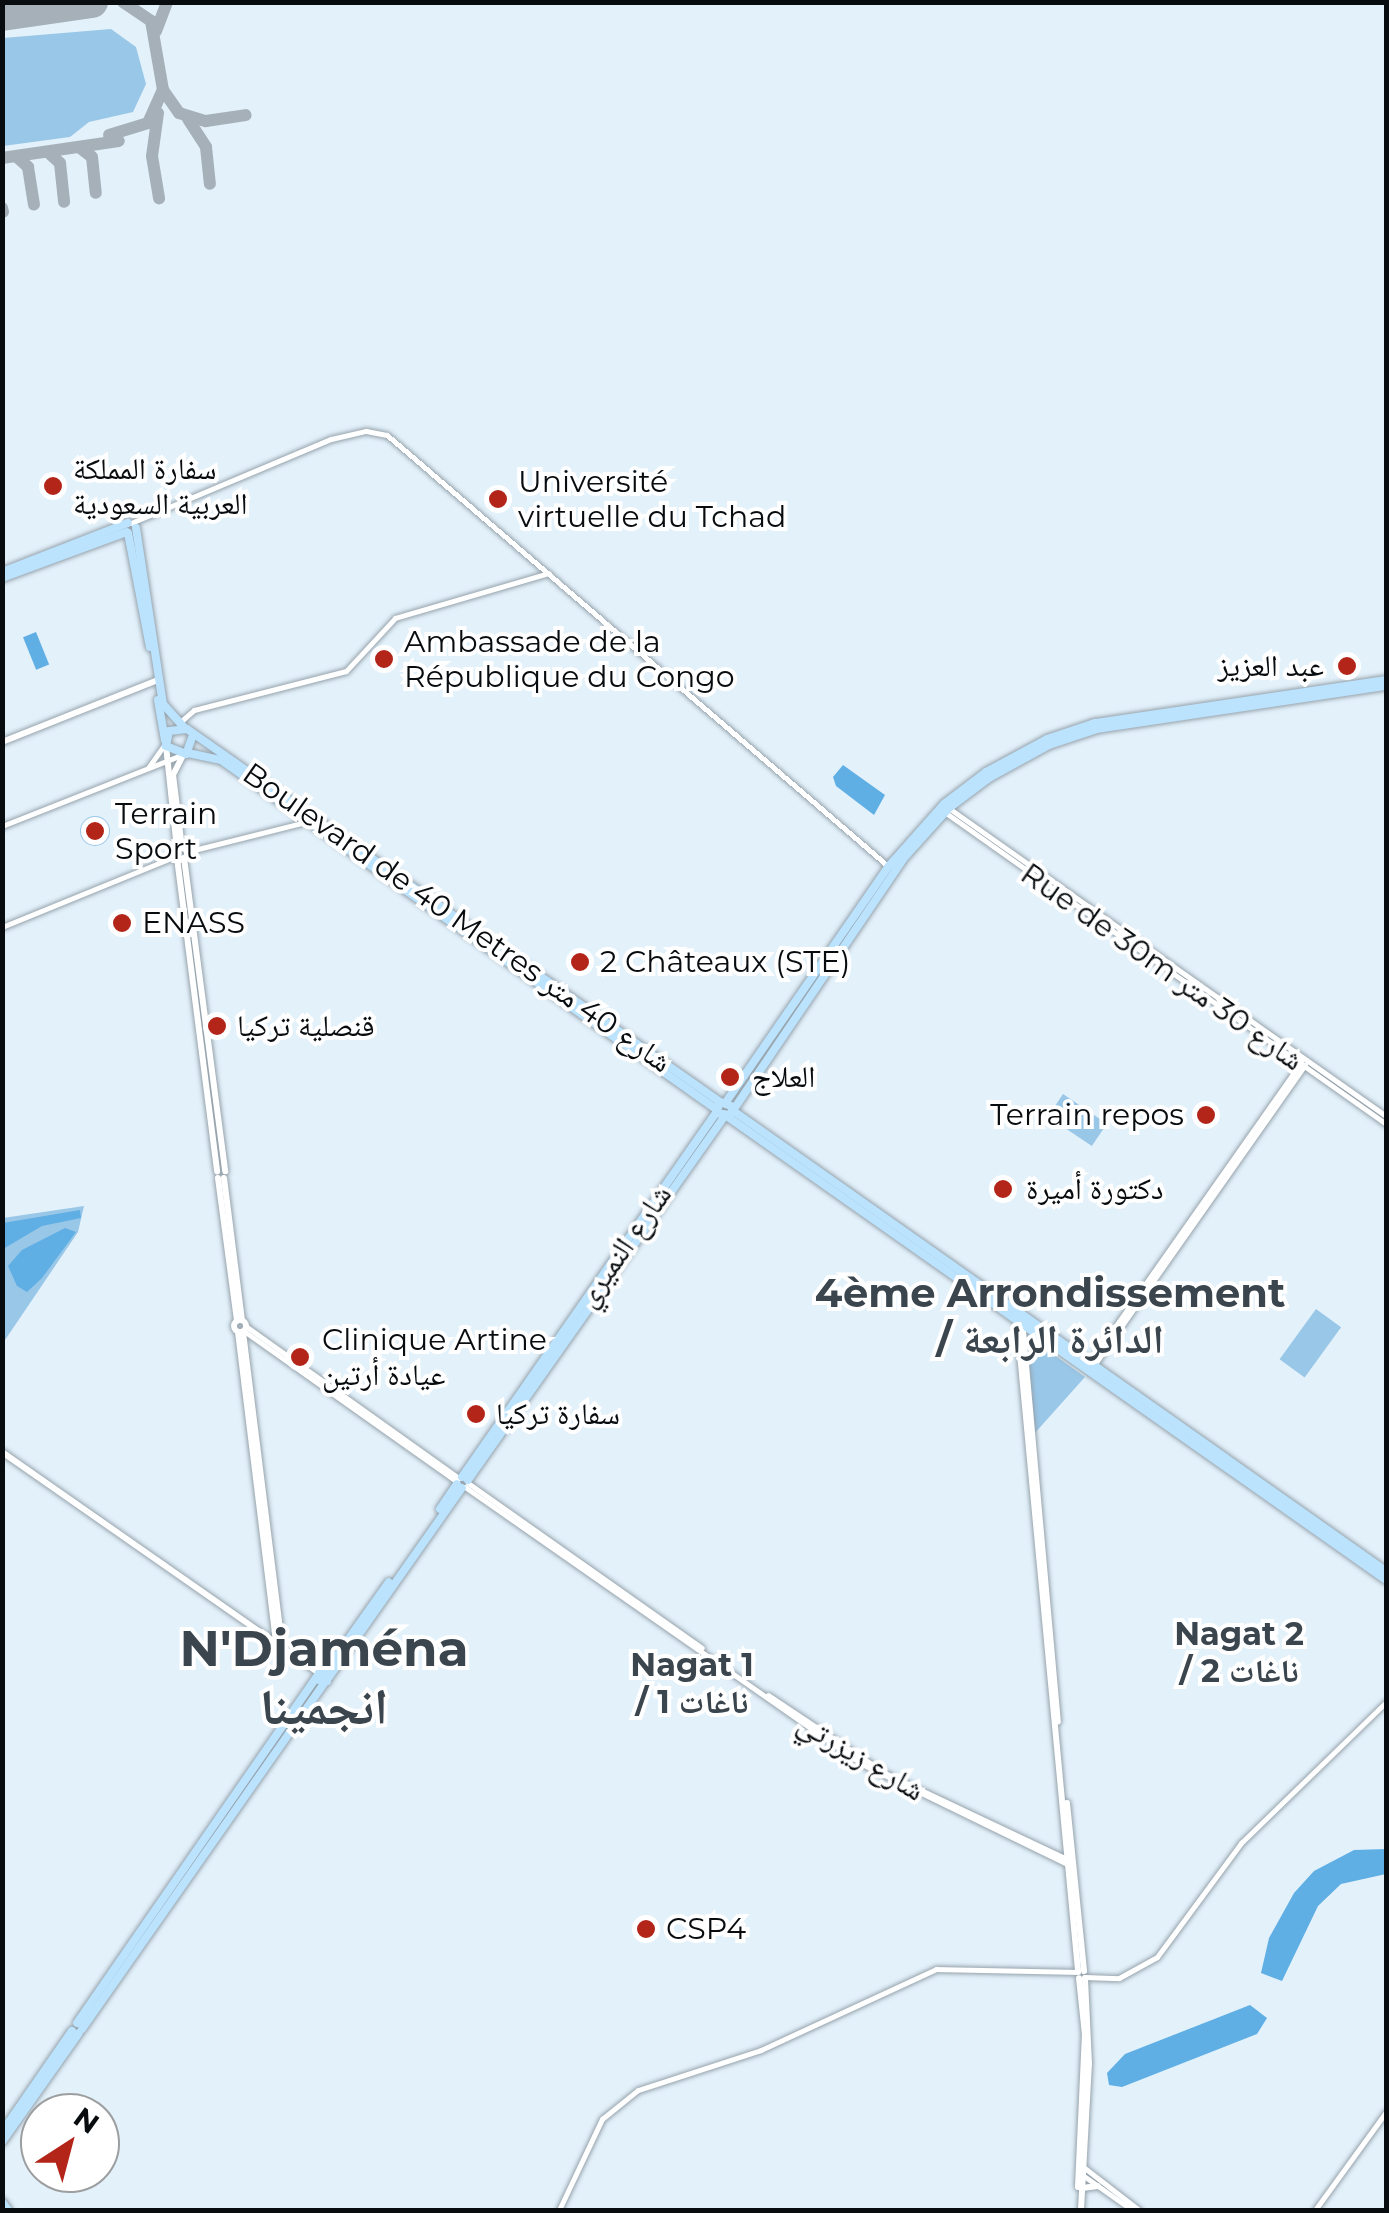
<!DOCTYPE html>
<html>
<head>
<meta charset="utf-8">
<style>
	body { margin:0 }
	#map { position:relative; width:1389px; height:2213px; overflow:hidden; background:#e3f1fb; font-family:Montserrat,"Noto Naskh Arabic",sans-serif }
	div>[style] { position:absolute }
	.green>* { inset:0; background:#99c7e8; transform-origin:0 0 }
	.round { border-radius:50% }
	.water>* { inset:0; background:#5fafe4; transform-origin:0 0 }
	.taxiway>* { height:12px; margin:-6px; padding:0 6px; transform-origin:6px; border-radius:6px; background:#a6b0b8 }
	.runway>* { height:32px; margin:-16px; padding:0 16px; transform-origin:16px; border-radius:16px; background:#a6b0b8 }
	.roads { filter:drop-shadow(0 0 2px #96a3ac) drop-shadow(0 0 2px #96a3ac) }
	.tertiary>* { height:5px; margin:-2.5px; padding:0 2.5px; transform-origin:2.5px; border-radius:2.5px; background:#fff }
	.secondary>* { height:6px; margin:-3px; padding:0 3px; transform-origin:3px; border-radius:3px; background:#fff }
	.secondary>.ring { margin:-3px; padding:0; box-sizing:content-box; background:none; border:6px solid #fff; border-radius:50% }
	.primary>* { height:8px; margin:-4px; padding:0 4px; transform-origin:4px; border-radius:4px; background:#bce3fe }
	.dots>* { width:28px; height:28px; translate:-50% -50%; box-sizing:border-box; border:5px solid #fff; border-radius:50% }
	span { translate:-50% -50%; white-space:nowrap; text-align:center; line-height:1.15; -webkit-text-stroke:8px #fff; paint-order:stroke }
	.poi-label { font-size:30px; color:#080c0f }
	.left { translate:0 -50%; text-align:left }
	.right { translate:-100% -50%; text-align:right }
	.street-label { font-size:30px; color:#080c0f }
	.neighbourhood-label { font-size:32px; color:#3a454e; font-weight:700 }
	.district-label { font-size:40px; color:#3a454e; font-weight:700 }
	.town-label { font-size:50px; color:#3a454e; font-weight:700 }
	.frame { position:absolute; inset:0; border:5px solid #080c0f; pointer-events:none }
	.north { position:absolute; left:20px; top:2093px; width:100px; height:100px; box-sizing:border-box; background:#fff; border:2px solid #9c9e9f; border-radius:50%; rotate:36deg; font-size:28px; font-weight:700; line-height:40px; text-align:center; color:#080c0f }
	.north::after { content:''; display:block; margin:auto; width:35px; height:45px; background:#b32419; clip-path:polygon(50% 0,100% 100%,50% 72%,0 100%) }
</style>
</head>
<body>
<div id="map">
	<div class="green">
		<i style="clip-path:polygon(111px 29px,136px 47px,146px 84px,133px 112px,89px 122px,70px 137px,3px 146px,3px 38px)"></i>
		<i class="round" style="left:80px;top:816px;width:30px;height:30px"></i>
		<i style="left:1063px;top:1094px;width:53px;height:27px;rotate:34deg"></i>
		<i style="clip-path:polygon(84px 1206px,78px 1232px,3px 1343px,3px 1218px)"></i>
		<i style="left:1316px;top:1309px;width:31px;height:62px;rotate:36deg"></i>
		<i style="clip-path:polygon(1025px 1334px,1085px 1377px,1034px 1434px)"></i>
	</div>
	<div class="water">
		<i style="left:36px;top:632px;width:35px;height:14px;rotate:68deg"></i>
		<i style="clip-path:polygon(843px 765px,885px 795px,874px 815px,836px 786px,833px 777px)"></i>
		<i style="clip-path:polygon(80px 1210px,81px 1218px,42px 1226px,3px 1249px,3px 1223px)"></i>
		<i style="clip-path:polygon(65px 1228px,76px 1232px,42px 1278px,27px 1292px,17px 1286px,8px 1266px,22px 1250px)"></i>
		<i style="clip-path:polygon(1386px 1849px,1386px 1874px,1341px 1884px,1318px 1906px,1282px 1981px,1261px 1973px,1269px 1938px,1294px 1893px,1314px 1871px,1354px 1850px)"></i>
		<i style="clip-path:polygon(1250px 2005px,1267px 2018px,1257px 2034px,1122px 2087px,1109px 2085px,1107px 2073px,1125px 2054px)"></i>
	</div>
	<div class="taxiway">
		<i style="left:123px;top:2px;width:34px;rotate:34deg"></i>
		<i style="left:151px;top:21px;width:70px;rotate:80.1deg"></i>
		<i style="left:163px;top:90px;width:28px;rotate:55deg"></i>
		<i style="left:179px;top:113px;width:28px;rotate:17deg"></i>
		<i style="left:206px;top:121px;width:40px;rotate:-8.5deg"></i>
		<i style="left:156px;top:31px;width:31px;rotate:-69deg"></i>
		<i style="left:158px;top:113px;width:43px;rotate:97.9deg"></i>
		<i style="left:152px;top:156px;width:43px;rotate:80.5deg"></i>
		<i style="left:188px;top:119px;width:33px;rotate:57deg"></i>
		<i style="left:206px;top:147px;width:37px;rotate:84deg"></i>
		<i style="left:109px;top:135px;width:41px;rotate:-17.1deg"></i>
		<i style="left:148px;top:123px;width:36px;rotate:-66deg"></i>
		<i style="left:79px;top:147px;width:16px;rotate:38deg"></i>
		<i style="left:92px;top:157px;width:36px;rotate:84deg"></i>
		<i style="left:48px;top:152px;width:16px;rotate:43deg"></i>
		<i style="left:60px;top:163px;width:39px;rotate:84deg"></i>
		<i style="left:17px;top:157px;width:15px;rotate:42deg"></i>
		<i style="left:28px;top:167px;width:38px;rotate:81deg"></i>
		<i style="left:2px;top:158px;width:118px;rotate:-8.3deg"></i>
		<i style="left:2px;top:208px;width:4px;rotate:76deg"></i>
	</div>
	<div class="runway">
		<i style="left:2px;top:15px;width:91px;rotate:-8.2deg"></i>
	</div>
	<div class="roads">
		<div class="tertiary">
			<i style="left:131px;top:523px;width:217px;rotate:-22.8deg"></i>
			<i style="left:331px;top:439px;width:36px;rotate:-13deg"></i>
			<i style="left:366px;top:431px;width:21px;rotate:11deg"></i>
			<i style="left:387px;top:435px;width:662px;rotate:40.71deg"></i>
			<i style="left:179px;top:723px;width:20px;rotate:-41deg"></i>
			<i style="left:194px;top:710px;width:157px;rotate:-14.4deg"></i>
			<i style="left:346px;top:671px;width:72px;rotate:-47.2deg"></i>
			<i style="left:395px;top:618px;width:160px;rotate:-16.3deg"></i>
			<i style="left:148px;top:768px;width:28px;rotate:-55deg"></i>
			<i style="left:950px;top:809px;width:533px;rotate:35.15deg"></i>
			<i style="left:946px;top:813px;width:539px;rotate:35.25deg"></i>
			<i style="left:2px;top:826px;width:190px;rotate:-21.6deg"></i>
			<i style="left:186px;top:852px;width:127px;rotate:-14.1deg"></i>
			<i style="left:2px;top:927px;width:188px;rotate:-22.2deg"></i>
			<i style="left:247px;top:1327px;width:260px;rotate:35.5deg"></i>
			<i style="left:244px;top:1331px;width:261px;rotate:35.3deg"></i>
			<i style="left:1089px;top:1364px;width:369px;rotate:-54.9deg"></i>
			<i style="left:1094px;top:1375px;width:10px;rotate:-90deg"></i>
			<i style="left:1094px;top:1365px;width:367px;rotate:-54.9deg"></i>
			<i style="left:468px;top:1483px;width:286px;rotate:35.2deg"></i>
			<i style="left:465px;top:1487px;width:484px;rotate:34.9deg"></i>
			<i style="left:862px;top:1764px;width:228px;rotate:26deg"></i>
			<i style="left:768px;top:1695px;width:141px;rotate:33.7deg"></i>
			<i style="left:885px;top:1773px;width:204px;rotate:25.3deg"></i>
			<i style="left:1085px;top:1977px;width:34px;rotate:2deg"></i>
			<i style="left:1119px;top:1978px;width:43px;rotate:-28.9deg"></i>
			<i style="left:1157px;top:1957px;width:142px;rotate:-53.6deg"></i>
			<i style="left:1241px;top:1843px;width:202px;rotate:-44.2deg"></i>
			<i style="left:1082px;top:2166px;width:72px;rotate:37.7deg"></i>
			<i style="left:1081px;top:2174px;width:62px;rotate:35.2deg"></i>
			<i style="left:559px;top:2210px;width:101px;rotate:-64.7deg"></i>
			<i style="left:602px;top:2119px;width:46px;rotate:-38.9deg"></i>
			<i style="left:638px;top:2090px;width:129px;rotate:-18deg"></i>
			<i style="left:761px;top:2050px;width:193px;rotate:-24.8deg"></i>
			<i style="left:936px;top:1969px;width:142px;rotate:1.2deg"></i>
			<i style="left:1315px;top:2210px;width:121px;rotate:-54.1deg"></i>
		</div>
		<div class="secondary">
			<i style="left:2px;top:742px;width:165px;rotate:-21.7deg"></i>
			<i style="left:166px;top:746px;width:104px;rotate:83.9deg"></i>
			<i class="ring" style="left:175.5px;top:847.5px;width:5px;height:5px"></i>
			<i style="left:182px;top:848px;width:74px;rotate:-97deg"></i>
			<i style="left:173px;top:775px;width:22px;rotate:-63deg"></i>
			<i style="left:177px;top:858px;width:316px;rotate:82.7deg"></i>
			<i style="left:184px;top:858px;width:316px;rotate:82.5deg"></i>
			<i style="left:218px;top:1178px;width:144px;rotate:82.4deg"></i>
			<i style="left:224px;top:1178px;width:143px;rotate:82.8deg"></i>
			<i style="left:1016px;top:1311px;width:663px;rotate:84.63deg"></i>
			<i class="ring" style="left:234px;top:1320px;width:6px;height:6px"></i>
			<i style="left:1022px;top:1320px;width:403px;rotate:84.9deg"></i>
			<i style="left:238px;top:1332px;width:313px;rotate:83deg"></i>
			<i style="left:243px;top:1332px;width:316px;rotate:82.9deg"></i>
			<i style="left:2px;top:1452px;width:386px;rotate:34.9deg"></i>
			<i style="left:1067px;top:1803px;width:169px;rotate:84.2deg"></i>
			<i style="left:1078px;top:2187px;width:152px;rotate:-87.4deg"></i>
			<i style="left:1085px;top:2035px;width:57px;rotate:-96deg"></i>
			<i style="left:1082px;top:2188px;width:16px;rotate:-7deg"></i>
			<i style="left:1081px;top:2210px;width:146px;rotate:-86.9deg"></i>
			<i style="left:1089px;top:2064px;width:86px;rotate:-92.7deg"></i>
		</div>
		<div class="primary">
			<i style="left:136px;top:528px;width:178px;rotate:81.3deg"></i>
			<i style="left:163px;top:704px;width:31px;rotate:48deg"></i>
			<i style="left:128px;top:533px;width:116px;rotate:79.1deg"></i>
			<i style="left:2px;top:572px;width:135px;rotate:-21.3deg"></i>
			<i style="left:2px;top:578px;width:133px;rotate:-20.2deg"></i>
			<i style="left:158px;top:700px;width:41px;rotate:80.1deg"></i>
			<i style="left:193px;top:735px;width:20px;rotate:110deg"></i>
			<i style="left:186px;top:754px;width:22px;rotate:-158deg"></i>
			<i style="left:166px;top:746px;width:15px;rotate:-79deg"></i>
			<i style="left:169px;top:731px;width:18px;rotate:-6deg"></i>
			<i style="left:187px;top:729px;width:651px;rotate:34.98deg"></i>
			<i style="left:188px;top:753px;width:34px;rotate:12deg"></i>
			<i style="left:221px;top:760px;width:606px;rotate:35.19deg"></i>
			<i style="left:726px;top:1102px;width:287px;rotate:-55.4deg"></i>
			<i style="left:889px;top:866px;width:83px;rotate:-48.4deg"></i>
			<i style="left:944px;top:804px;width:53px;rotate:-37.3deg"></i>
			<i style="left:986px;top:772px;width:69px;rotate:-28.4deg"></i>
			<i style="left:1047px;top:739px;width:51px;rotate:-18.4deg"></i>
			<i style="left:1095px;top:723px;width:294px;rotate:-8.4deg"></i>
			<i style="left:731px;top:1106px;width:12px;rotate:-160deg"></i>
			<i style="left:720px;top:1102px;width:12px;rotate:110deg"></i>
			<i style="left:716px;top:1113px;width:14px;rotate:8deg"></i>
			<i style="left:730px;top:1115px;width:309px;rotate:-55.9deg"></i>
			<i style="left:903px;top:859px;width:69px;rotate:-48deg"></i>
			<i style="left:949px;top:808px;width:50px;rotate:-36.9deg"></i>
			<i style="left:989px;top:778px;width:68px;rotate:-28.8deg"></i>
			<i style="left:1049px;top:745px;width:51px;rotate:-18.4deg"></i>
			<i style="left:1097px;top:729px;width:292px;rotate:-8.5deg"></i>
			<i style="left:732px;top:1110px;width:800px;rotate:35.18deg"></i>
			<i style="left:728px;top:1117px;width:805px;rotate:35.13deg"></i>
			<i style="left:462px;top:1477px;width:444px;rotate:-55.1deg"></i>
			<i style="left:468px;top:1480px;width:443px;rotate:-54.8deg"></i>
			<i style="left:440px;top:1509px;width:30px;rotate:-56deg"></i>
			<i style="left:325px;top:1672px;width:110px;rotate:-54.6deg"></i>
			<i style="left:329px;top:1677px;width:231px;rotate:-54.9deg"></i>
			<i style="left:77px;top:2023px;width:426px;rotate:-55.3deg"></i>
			<i style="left:319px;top:1673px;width:9px;rotate:13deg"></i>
			<i style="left:328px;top:1675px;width:6px;rotate:99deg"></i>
			<i style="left:327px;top:1681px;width:8px;rotate:-173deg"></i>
			<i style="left:82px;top:2029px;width:424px;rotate:-55deg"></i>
			<i style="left:2px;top:2132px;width:123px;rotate:-55.3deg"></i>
			<i style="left:2px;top:2142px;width:133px;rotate:-54.8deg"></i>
			<i style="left:2px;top:2202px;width:10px;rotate:53deg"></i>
		</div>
	</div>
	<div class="dots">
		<i style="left:53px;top:486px;background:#b32419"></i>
		<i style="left:498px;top:499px;background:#b32419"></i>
		<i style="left:384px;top:659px;background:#b32419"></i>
		<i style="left:1347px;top:666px;background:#b32419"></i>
		<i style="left:95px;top:831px;background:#b32419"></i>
		<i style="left:122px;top:923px;background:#b32419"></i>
		<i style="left:580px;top:962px;background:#b32419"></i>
		<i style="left:217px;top:1026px;background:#b32419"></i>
		<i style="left:730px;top:1077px;background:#b32419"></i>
		<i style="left:1206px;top:1115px;background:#b32419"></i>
		<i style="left:1003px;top:1189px;background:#b32419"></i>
		<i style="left:300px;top:1357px;background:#b32419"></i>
		<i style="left:476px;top:1414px;background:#b32419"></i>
		<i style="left:646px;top:1929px;background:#b32419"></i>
	</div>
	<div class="poi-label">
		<span class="left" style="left:73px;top:486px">سفارة المملكة<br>العربية السعودية</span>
		<span class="left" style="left:518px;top:499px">Université<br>virtuelle du Tchad</span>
		<span class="left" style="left:404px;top:659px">Ambassade de la<br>République du Congo</span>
		<span class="right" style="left:1324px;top:666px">عبد العزيز</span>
		<span class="left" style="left:115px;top:831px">Terrain<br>Sport</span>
		<span class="left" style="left:142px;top:923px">ENASS</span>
		<span class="left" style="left:600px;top:962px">2 Châteaux (STE)</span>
		<span class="left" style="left:237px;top:1026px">قنصلية تركيا</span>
		<span class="left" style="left:752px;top:1077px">العلاج</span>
		<span class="right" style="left:1184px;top:1115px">Terrain repos</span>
		<span class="left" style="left:1026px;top:1189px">دكتورة أميرة</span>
		<span class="left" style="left:322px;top:1357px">Clinique Artine<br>عيادة أرتين</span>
		<span class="left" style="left:496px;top:1414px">سفارة تركيا</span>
		<span class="left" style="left:666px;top:1929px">CSP4</span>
	</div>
	<div class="street-label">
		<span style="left:457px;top:918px;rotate:35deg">Boulevard de 40 Metres شارع 40 متر</span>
		<span style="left:1162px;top:967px;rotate:35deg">Rue de 30m شارع 30 متر</span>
		<span style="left:624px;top:1246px;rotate:-55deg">شارع النميري</span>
		<span style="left:861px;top:1757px;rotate:31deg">شارع زيزرتي</span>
	</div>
	<div class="neighbourhood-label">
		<span style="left:1239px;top:1653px">Nagat 2<br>/ ناغات 2</span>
		<span style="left:692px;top:1684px">Nagat 1<br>/ ناغات 1</span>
	</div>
	<div class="district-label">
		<span style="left:1050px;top:1316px">4ème Arrondissement<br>/ الدائرة الرابعة</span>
	</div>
	<div class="town-label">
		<span style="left:324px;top:1677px">N'Djaména<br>انجمينا</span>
	</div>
	<div class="frame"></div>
	<div class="north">N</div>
</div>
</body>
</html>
